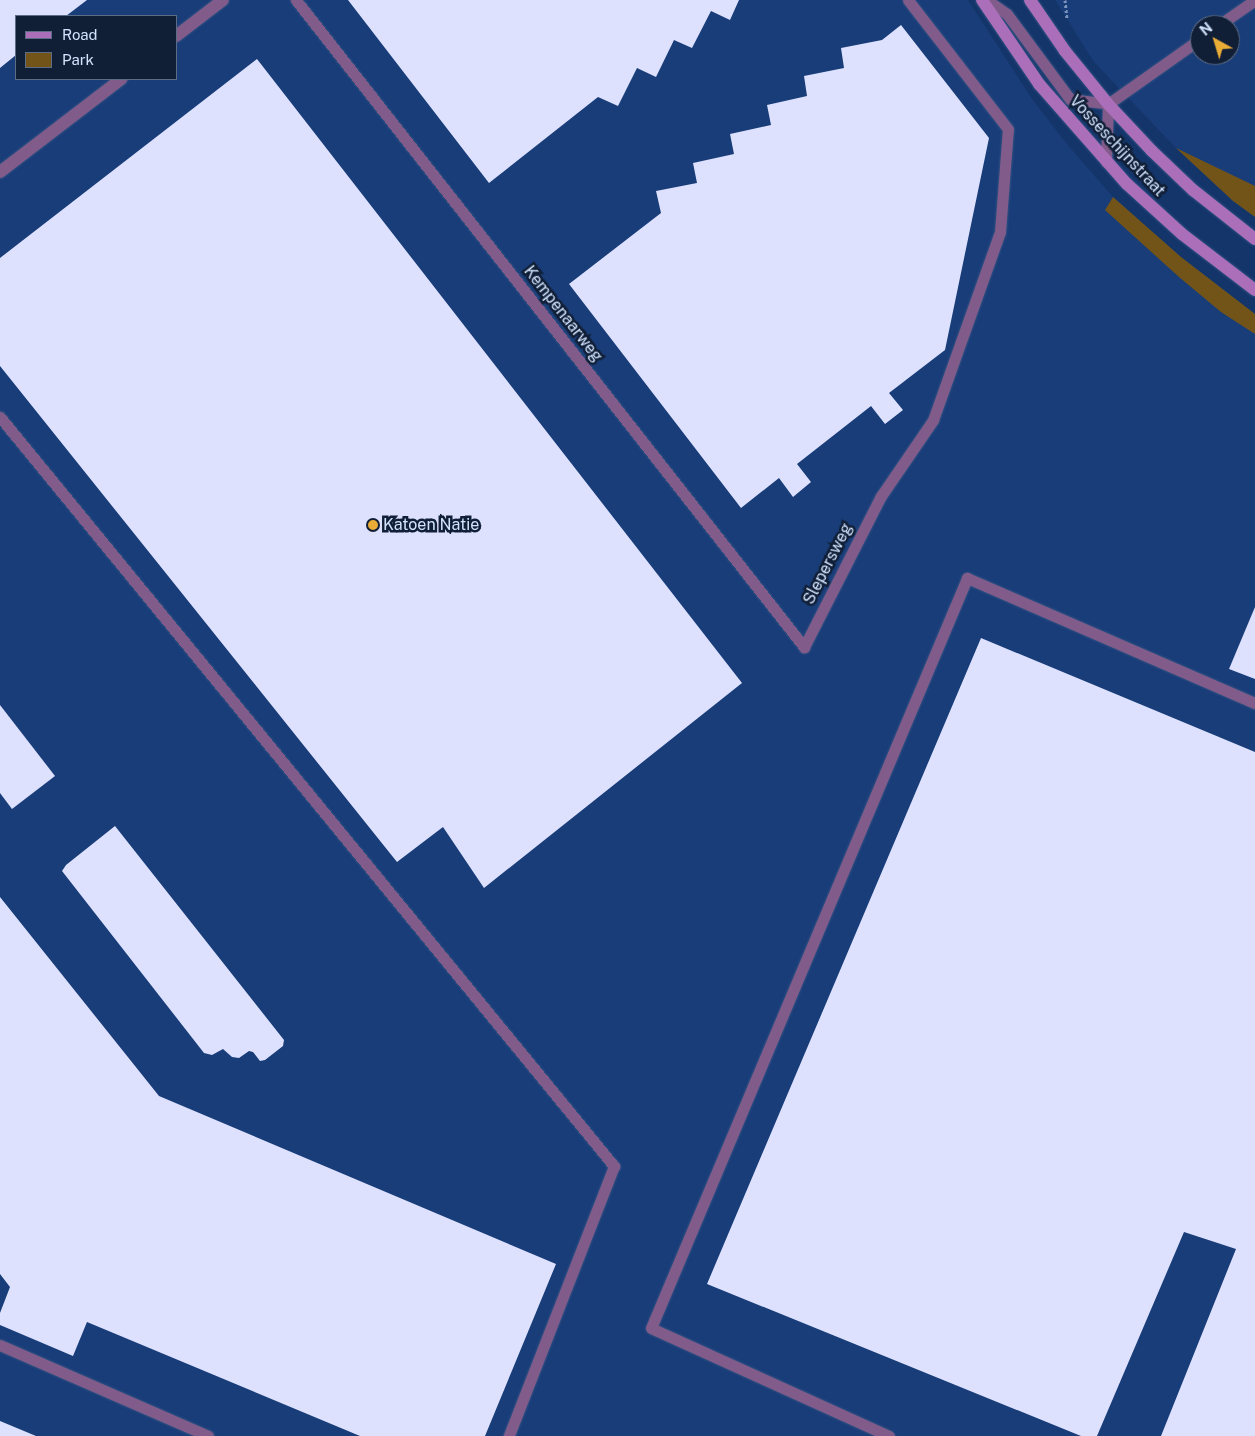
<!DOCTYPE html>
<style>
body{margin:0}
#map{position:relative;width:1255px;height:1436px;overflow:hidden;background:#14356a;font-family:"Public Sans",sans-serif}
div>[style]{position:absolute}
.built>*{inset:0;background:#193d79}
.green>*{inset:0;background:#735418}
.building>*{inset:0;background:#dde1fe}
.path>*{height:3px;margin-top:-1.5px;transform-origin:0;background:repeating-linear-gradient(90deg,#7c94bb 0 2.5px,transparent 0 5px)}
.roads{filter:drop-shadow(0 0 1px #325182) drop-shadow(0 0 1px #325182)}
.lane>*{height:11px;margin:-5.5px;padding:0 5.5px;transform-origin:5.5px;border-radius:5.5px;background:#815c8a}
.street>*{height:12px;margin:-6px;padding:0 6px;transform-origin:6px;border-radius:6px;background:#815c8a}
.secondary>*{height:12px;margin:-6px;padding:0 6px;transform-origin:6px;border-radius:6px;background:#aa6fb8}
.dots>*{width:14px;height:14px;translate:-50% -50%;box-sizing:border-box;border:2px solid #101e36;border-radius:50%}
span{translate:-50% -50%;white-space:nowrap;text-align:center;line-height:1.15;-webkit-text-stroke:5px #101e36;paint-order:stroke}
.street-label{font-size:16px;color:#d2e3fd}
.poi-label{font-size:16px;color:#d2e3fd}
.left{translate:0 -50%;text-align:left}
.legend{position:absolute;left:15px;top:15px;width:162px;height:65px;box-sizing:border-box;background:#101e36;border:1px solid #5e6d86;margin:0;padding:6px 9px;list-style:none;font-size:15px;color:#d2e3fd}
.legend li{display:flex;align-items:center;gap:10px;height:25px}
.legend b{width:25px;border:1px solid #5e6d86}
.north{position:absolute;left:1190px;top:15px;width:50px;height:50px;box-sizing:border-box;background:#101e36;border:1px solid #5e6d86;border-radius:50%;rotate:321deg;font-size:14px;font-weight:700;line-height:20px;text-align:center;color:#d2e3fd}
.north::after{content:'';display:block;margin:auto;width:18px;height:22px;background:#e8ac37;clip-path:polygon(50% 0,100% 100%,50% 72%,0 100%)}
</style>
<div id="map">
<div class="built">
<i style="clip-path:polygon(evenodd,0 0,968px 0,1032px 99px,1066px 143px,1113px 197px,1181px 257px,1255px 314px,1255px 1436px,0 1436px,0 0,16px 16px,176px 16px,176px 79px,16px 79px,16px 16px)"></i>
<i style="clip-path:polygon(evenodd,1055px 0,1255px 0,1255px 217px,1233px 201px,1176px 148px,1094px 62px,1055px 0,1200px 25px,1230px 25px,1230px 55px,1200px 55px,1200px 25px)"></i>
</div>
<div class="green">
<i style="clip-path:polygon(1176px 148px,1255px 186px,1255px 217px,1233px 201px)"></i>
<i style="clip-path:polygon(1113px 197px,1181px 257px,1255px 314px,1255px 334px,1221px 312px,1179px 277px,1105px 210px)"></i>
</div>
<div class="building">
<i style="clip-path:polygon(0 0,87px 0,66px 16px,16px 16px,16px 55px,0 68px)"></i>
<i style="clip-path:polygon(348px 0,739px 0,730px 20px,711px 11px,692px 48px,674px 40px,656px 77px,637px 68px,618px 106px,598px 97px,489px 183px)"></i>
<i style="clip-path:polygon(901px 25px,989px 138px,945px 350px,889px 393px,903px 410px,885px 424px,871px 406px,797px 464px,811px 482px,793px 497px,779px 478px,741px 508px,569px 284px,661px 213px,656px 191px,697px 183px,693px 163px,734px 154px,730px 134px,771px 125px,767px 105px,807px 96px,804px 76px,844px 68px,841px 48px,882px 40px)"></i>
<i style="clip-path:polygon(257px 59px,742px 683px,484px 888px,443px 827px,397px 862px,0 366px,0 258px)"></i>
<i style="clip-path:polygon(1255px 607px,1255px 679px,1229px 669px)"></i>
<i style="clip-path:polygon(981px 638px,1255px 752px,1255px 1436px,1161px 1436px,1236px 1249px,1184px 1232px,1097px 1436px,1081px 1436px,707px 1284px)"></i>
<i style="clip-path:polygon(0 705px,55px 776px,12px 809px,0 793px)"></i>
<i style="clip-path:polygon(115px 826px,284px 1040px,283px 1046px,265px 1060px,260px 1061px,253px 1052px,249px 1051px,239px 1058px,232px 1057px,223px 1049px,212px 1055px,204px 1053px,62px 871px,66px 865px)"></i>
<i style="clip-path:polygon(0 897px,159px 1096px,556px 1264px,485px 1436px,360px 1436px,87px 1322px,73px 1356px,0 1325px,0 1313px,10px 1287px,0 1274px)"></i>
<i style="clip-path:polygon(0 1421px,36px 1436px,0 1436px)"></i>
</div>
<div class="path">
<i style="left:1065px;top:0;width:19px;rotate:84deg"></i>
</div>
<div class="roads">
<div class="lane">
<i style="left:296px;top:0;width:823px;rotate:51.86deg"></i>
<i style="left:804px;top:647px;width:169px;rotate:-63deg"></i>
<i style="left:881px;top:496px;width:92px;rotate:-55.6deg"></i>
<i style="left:933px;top:420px;width:200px;rotate:-70.4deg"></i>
<i style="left:1000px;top:232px;width:103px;rotate:-85.6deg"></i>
<i style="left:1008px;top:129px;width:163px;rotate:-127.8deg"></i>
<i style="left:987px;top:0;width:24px;rotate:35deg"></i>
<i style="left:1007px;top:14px;width:106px;rotate:53.5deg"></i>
<i style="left:1070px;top:99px;width:38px;rotate:7deg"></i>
<i style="left:1108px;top:104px;width:113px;rotate:-35.2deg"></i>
<i style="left:1219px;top:25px;width:44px;rotate:-34.8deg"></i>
<i style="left:1106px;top:162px;width:58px;rotate:-88deg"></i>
<i style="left:0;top:417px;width:969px;rotate:50.66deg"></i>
<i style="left:614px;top:1166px;width:290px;rotate:111.3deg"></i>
<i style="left:0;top:1345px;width:227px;rotate:23.6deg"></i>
<i style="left:889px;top:1436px;width:261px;rotate:-155.6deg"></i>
<i style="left:651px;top:1328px;width:814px;rotate:-67.15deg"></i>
<i style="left:967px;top:578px;width:314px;rotate:23.5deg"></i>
</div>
<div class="street">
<i style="left:176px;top:36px;width:59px;rotate:-37.5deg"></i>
<i style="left:0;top:172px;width:153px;rotate:-37.5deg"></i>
</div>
<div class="secondary">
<i style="left:982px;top:0;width:102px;rotate:55.8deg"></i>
<i style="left:1039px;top:84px;width:133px;rotate:48.7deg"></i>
<i style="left:1127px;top:184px;width:74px;rotate:42.3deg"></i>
<i style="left:1182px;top:234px;width:92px;rotate:37.5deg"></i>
<i style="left:1030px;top:0;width:62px;rotate:55.5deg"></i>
<i style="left:1065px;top:51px;width:68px;rotate:50.9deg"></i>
<i style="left:1108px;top:104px;width:64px;rotate:46.9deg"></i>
<i style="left:1152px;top:151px;width:57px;rotate:43.6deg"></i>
<i style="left:1193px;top:190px;width:79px;rotate:38.3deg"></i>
</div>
</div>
<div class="dots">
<i style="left:373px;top:525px;background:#e8ac37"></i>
</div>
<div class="street-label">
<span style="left:1117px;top:146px;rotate:47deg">Vosseschijnstraat</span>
<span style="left:563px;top:314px;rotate:52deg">Kempenaarweg</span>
<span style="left:828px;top:564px;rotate:-63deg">Slepersweg</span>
</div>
<div class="poi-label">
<span class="left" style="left:383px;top:525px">Katoen Natie</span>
</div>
<ul class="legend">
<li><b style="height:6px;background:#aa6fb8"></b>Road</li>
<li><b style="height:14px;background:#735418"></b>Park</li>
</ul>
<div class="north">N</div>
</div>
